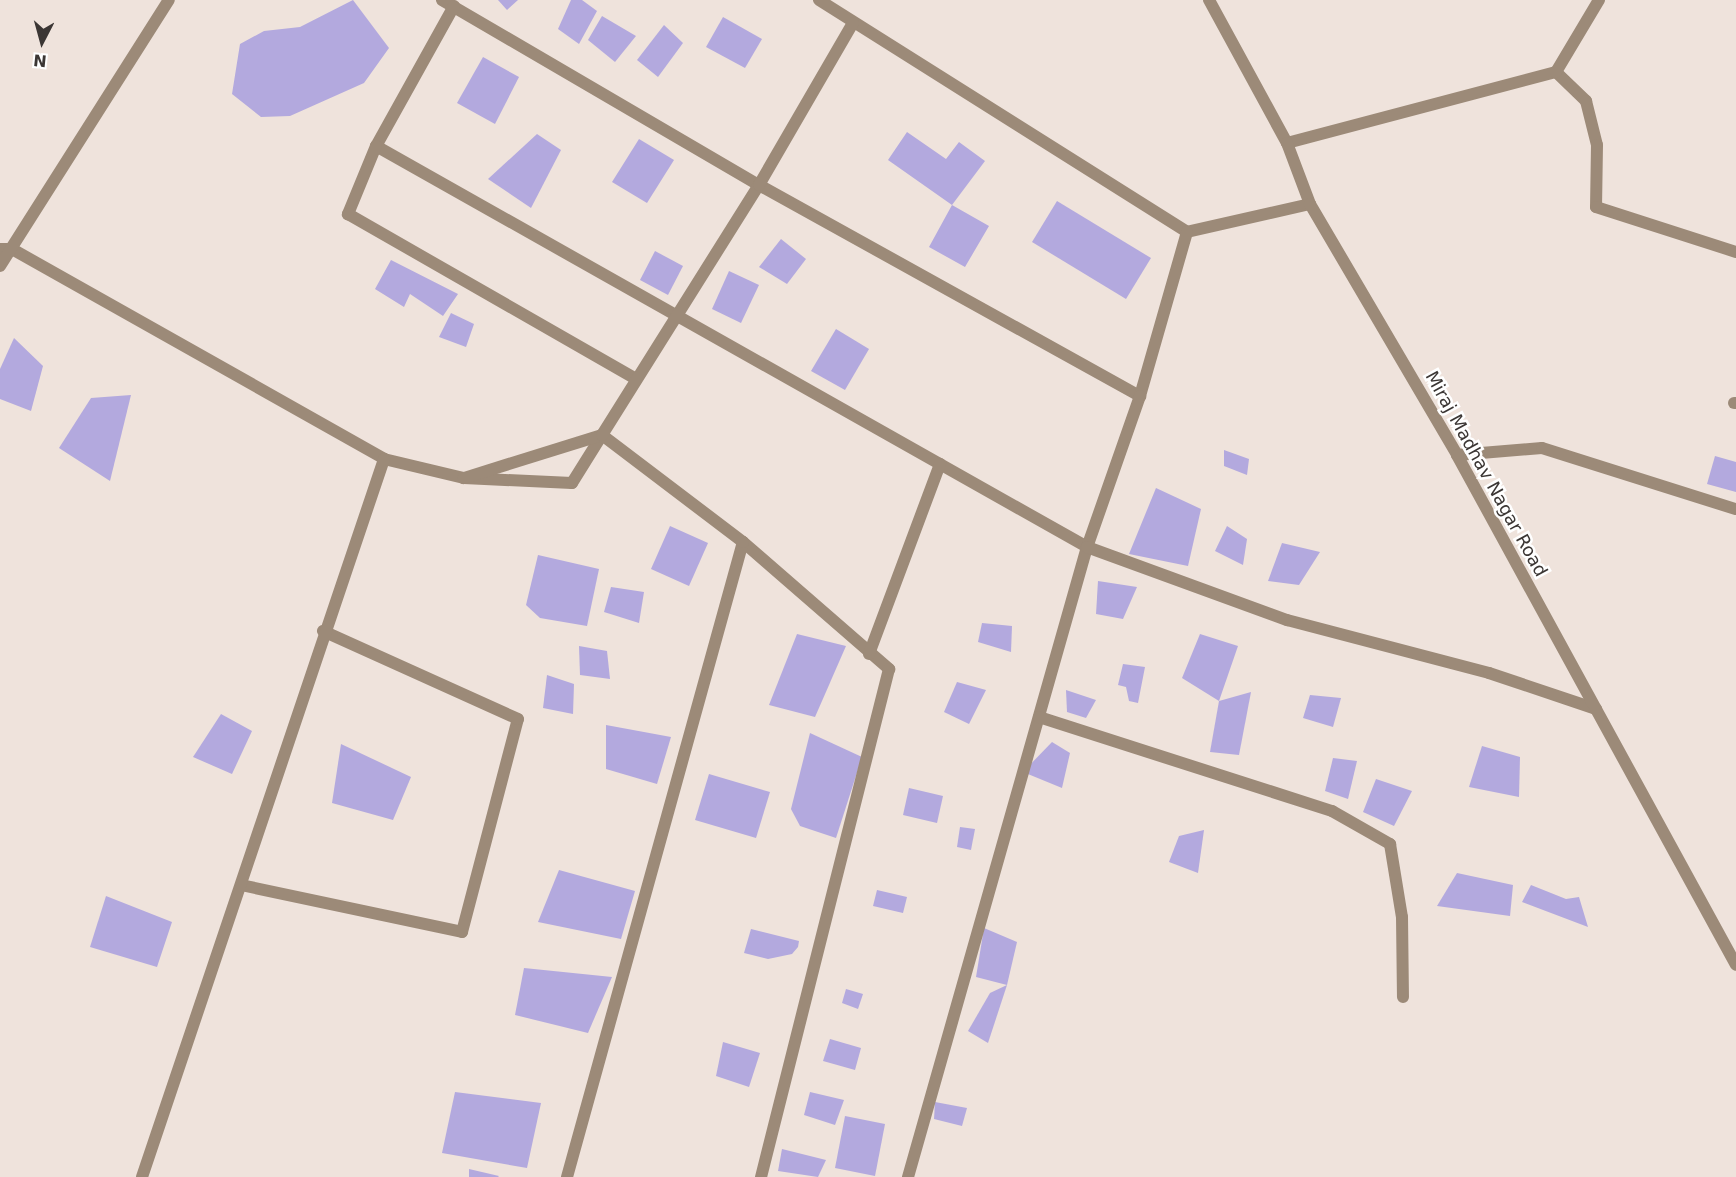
<!DOCTYPE html>
<style>
body{margin:0}
#map{position:relative;width:1736px;height:1177px;overflow:hidden;background:#efe3dc;font-family:"DejaVu Sans",sans-serif}
div>[style]{position:absolute}
.building>*{inset:0;background:#b3a9de}
.service>*{height:12px;margin:-6px;padding:0 6px;transform-origin:6px;border-radius:6px;background:#9c8a78}
.minor>*{height:12px;margin:-6px;padding:0 6px;transform-origin:6px;border-radius:6px;background:#9c8a78}
.tertiary>*{height:12px;margin:-6px;padding:0 6px;transform-origin:6px;border-radius:6px;background:#9c8a78}
span{translate:-50% -50%;white-space:nowrap;text-align:center;line-height:1.15;-webkit-text-stroke:5px #fff;paint-order:stroke}
.street-label{font-size:18px;color:#3b3634}
.north{position:absolute;left:12px;top:12px;width:60px;height:60px;-webkit-text-stroke:4px #fff;paint-order:stroke;rotate:186deg;font-size:16px;font-weight:700;line-height:24px;text-align:center;color:#3b3634}
.north::after{content:'';display:block;margin:auto;width:21px;height:27px;background:#3b3634;clip-path:polygon(50% 0,100% 100%,50% 72%,0 100%)}
</style>
<div id="map">
<div class="building">
<i style="clip-path:polygon(353px 0,389px 48px,364px 83px,290px 116px,261px 117px,232px 94px,240px 44px,264px 31px,300px 27px)"></i>
<i style="clip-path:polygon(498px 0,518px 0,507px 10px)"></i>
<i style="clip-path:polygon(571px 0,582px 0,597px 11px,579px 44px,558px 29px)"></i>
<i style="clip-path:polygon(602px 16px,636px 36px,615px 62px,588px 40px)"></i>
<i style="clip-path:polygon(723px 17px,762px 39px,745px 68px,706px 47px)"></i>
<i style="clip-path:polygon(664px 25px,683px 43px,658px 77px,637px 60px)"></i>
<i style="clip-path:polygon(483px 57px,519px 77px,495px 124px,457px 103px)"></i>
<i style="clip-path:polygon(907px 132px,946px 159px,959px 142px,985px 161px,952px 205px,989px 226px,965px 267px,929px 247px,952px 205px,888px 160px)"></i>
<i style="clip-path:polygon(537px 134px,561px 150px,531px 208px,488px 179px)"></i>
<i style="clip-path:polygon(639px 139px,674px 160px,647px 203px,612px 182px)"></i>
<i style="clip-path:polygon(1057px 201px,1151px 258px,1126px 299px,1032px 242px)"></i>
<i style="clip-path:polygon(781px 239px,806px 259px,787px 284px,759px 267px)"></i>
<i style="clip-path:polygon(655px 251px,683px 266px,668px 295px,640px 280px)"></i>
<i style="clip-path:polygon(391px 260px,458px 294px,443px 316px,410px 294px,404px 307px,375px 289px)"></i>
<i style="clip-path:polygon(729px 271px,759px 285px,741px 323px,712px 309px)"></i>
<i style="clip-path:polygon(451px 313px,474px 324px,466px 347px,439px 337px)"></i>
<i style="clip-path:polygon(836px 329px,869px 349px,845px 390px,811px 371px)"></i>
<i style="clip-path:polygon(14px 338px,43px 366px,31px 411px,0 399px,0 369px)"></i>
<i style="clip-path:polygon(131px 395px,110px 481px,59px 448px,91px 398px)"></i>
<i style="clip-path:polygon(1224px 450px,1249px 459px,1247px 475px,1224px 466px)"></i>
<i style="clip-path:polygon(1715px 456px,1736px 462px,1736px 492px,1707px 484px)"></i>
<i style="clip-path:polygon(1156px 488px,1201px 509px,1188px 566px,1129px 554px)"></i>
<i style="clip-path:polygon(670px 526px,708px 543px,689px 586px,651px 569px)"></i>
<i style="clip-path:polygon(1227px 526px,1247px 539px,1243px 565px,1215px 551px)"></i>
<i style="clip-path:polygon(1282px 543px,1320px 552px,1299px 585px,1268px 581px)"></i>
<i style="clip-path:polygon(538px 555px,599px 569px,587px 626px,540px 618px,526px 605px)"></i>
<i style="clip-path:polygon(1098px 581px,1137px 587px,1123px 619px,1096px 614px)"></i>
<i style="clip-path:polygon(611px 587px,644px 592px,639px 623px,604px 612px)"></i>
<i style="clip-path:polygon(982px 623px,1012px 626px,1011px 652px,978px 642px)"></i>
<i style="clip-path:polygon(797px 634px,846px 646px,815px 717px,769px 705px)"></i>
<i style="clip-path:polygon(1200px 634px,1238px 646px,1219px 701px,1182px 678px)"></i>
<i style="clip-path:polygon(579px 646px,607px 651px,610px 679px,580px 675px)"></i>
<i style="clip-path:polygon(1123px 664px,1145px 667px,1138px 703px,1129px 701px,1126px 687px,1118px 685px)"></i>
<i style="clip-path:polygon(547px 675px,574px 684px,573px 714px,543px 708px)"></i>
<i style="clip-path:polygon(957px 682px,986px 690px,969px 724px,944px 712px)"></i>
<i style="clip-path:polygon(1066px 690px,1096px 700px,1086px 718px,1067px 712px)"></i>
<i style="clip-path:polygon(1251px 692px,1239px 755px,1210px 752px,1219px 701px)"></i>
<i style="clip-path:polygon(1310px 695px,1341px 698px,1333px 727px,1303px 718px)"></i>
<i style="clip-path:polygon(221px 714px,252px 731px,232px 774px,193px 757px)"></i>
<i style="clip-path:polygon(606px 725px,671px 737px,657px 784px,606px 769px)"></i>
<i style="clip-path:polygon(810px 733px,862px 757px,836px 838px,800px 826px,791px 809px)"></i>
<i style="clip-path:polygon(1052px 742px,1070px 753px,1062px 788px,1023px 772px)"></i>
<i style="clip-path:polygon(341px 744px,411px 777px,393px 820px,332px 803px)"></i>
<i style="clip-path:polygon(1482px 746px,1520px 757px,1519px 797px,1469px 787px)"></i>
<i style="clip-path:polygon(1333px 758px,1357px 761px,1348px 799px,1325px 791px)"></i>
<i style="clip-path:polygon(709px 774px,770px 792px,756px 838px,695px 820px)"></i>
<i style="clip-path:polygon(1376px 779px,1412px 791px,1394px 826px,1363px 812px)"></i>
<i style="clip-path:polygon(909px 788px,943px 796px,937px 823px,903px 815px)"></i>
<i style="clip-path:polygon(960px 827px,975px 829px,971px 850px,957px 847px)"></i>
<i style="clip-path:polygon(1204px 830px,1198px 873px,1169px 862px,1179px 836px)"></i>
<i style="clip-path:polygon(559px 870px,635px 891px,621px 939px,538px 922px)"></i>
<i style="clip-path:polygon(1457px 873px,1513px 885px,1510px 916px,1437px 906px)"></i>
<i style="clip-path:polygon(1531px 885px,1566px 899px,1579px 897px,1588px 927px,1522px 902px)"></i>
<i style="clip-path:polygon(877px 890px,907px 897px,903px 913px,873px 906px)"></i>
<i style="clip-path:polygon(106px 896px,172px 922px,157px 967px,90px 947px)"></i>
<i style="clip-path:polygon(984px 928px,1017px 942px,1007px 985px,976px 977px)"></i>
<i style="clip-path:polygon(751px 929px,799px 941px,798px 947px,792px 954px,768px 959px,744px 953px)"></i>
<i style="clip-path:polygon(524px 968px,612px 977px,588px 1033px,515px 1015px)"></i>
<i style="clip-path:polygon(1007px 985px,988px 1043px,968px 1031px,990px 993px)"></i>
<i style="clip-path:polygon(846px 989px,863px 994px,858px 1009px,842px 1003px)"></i>
<i style="clip-path:polygon(830px 1039px,861px 1048px,855px 1070px,823px 1061px)"></i>
<i style="clip-path:polygon(723px 1042px,760px 1053px,749px 1087px,716px 1076px)"></i>
<i style="clip-path:polygon(455px 1092px,541px 1103px,527px 1168px,442px 1153px)"></i>
<i style="clip-path:polygon(810px 1092px,844px 1100px,835px 1125px,804px 1115px)"></i>
<i style="clip-path:polygon(935px 1102px,967px 1108px,962px 1126px,934px 1119px)"></i>
<i style="clip-path:polygon(845px 1116px,885px 1124px,875px 1176px,835px 1168px)"></i>
<i style="clip-path:polygon(782px 1149px,826px 1160px,818px 1177px,778px 1171px)"></i>
<i style="clip-path:polygon(469px 1169px,499px 1176px,498px 1177px,469px 1177px)"></i>
</div>
<div class="service">
<i style="left:241px;top:885px;width:226px;rotate:12deg"></i>
<i style="left:462px;top:932px;width:220px;rotate:-75.3deg"></i>
<i style="left:518px;top:719px;width:214px;rotate:-155.7deg"></i>
</div>
<div class="minor">
<i style="left:442px;top:0;width:367px;rotate:30.3deg"></i>
<i style="left:759px;top:185px;width:436px;rotate:29deg"></i>
<i style="left:819px;top:0;width:435px;rotate:32.2deg"></i>
<i style="left:454px;top:6px;width:160px;rotate:119.1deg"></i>
<i style="left:376px;top:146px;width:816px;rotate:29.42deg"></i>
<i style="left:1087px;top:547px;width:655px;rotate:105.86deg"></i>
<i style="left:1556px;top:72px;width:42px;rotate:44deg"></i>
<i style="left:1586px;top:101px;width:45px;rotate:76deg"></i>
<i style="left:1597px;top:145px;width:62px;rotate:90.9deg"></i>
<i style="left:1596px;top:207px;width:147px;rotate:17.8deg"></i>
<i style="left:1287px;top:143px;width:278px;rotate:-14.8deg"></i>
<i style="left:1556px;top:72px;width:84px;rotate:-59.2deg"></i>
<i style="left:376px;top:146px;width:74px;rotate:112.4deg"></i>
<i style="left:348px;top:214px;width:332px;rotate:29.8deg"></i>
<i style="left:1310px;top:204px;width:126px;rotate:167.2deg"></i>
<i style="left:1187px;top:232px;width:171px;rotate:106deg"></i>
<i style="left:1140px;top:396px;width:160px;rotate:109.3deg"></i>
<i style="left:1087px;top:547px;width:213px;rotate:20.1deg"></i>
<i style="left:1287px;top:620px;width:209px;rotate:14.7deg"></i>
<i style="left:1489px;top:673px;width:113px;rotate:18.6deg"></i>
<i style="left:0;top:249px;width:12px"></i>
<i style="left:12px;top:249px;width:427px;rotate:29.4deg"></i>
<i style="left:384px;top:459px;width:82px;rotate:13.4deg"></i>
<i style="left:464px;top:478px;width:108px;rotate:2.7deg"></i>
<i style="left:572px;top:483px;width:57px;rotate:-58deg"></i>
<i style="left:602px;top:435px;width:145px;rotate:162.7deg"></i>
<i style="left:1734px;top:403px;width:2px"></i>
<i style="left:1457px;top:455px;width:85px;rotate:-4.7deg"></i>
<i style="left:1542px;top:448px;width:203px;rotate:17.5deg"></i>
<i style="left:743px;top:542px;width:194px;rotate:41deg"></i>
<i style="left:889px;top:669px;width:524px;rotate:104.14deg"></i>
<i style="left:869px;top:654px;width:203px;rotate:-69.5deg"></i>
<i style="left:1039px;top:717px;width:308px;rotate:17.8deg"></i>
<i style="left:1332px;top:811px;width:67px;rotate:29.6deg"></i>
<i style="left:1390px;top:844px;width:74px;rotate:80.7deg"></i>
<i style="left:1402px;top:917px;width:80px;rotate:89.3deg"></i>
<i style="left:142px;top:1177px;width:758px;rotate:-71.37deg"></i>
<i style="left:567px;top:1177px;width:659px;rotate:-74.51deg"></i>
<i style="left:743px;top:542px;width:177px;rotate:-142.8deg"></i>
<i style="left:602px;top:435px;width:295px;rotate:-57.9deg"></i>
<i style="left:759px;top:185px;width:187px;rotate:-59.9deg"></i>
</div>
<div class="tertiary">
<i style="left:1209px;top:0;width:163px;rotate:61.4deg"></i>
<i style="left:1287px;top:143px;width:65px;rotate:69.3deg"></i>
<i style="left:1310px;top:204px;width:291px;rotate:59.6deg"></i>
<i style="left:1457px;top:455px;width:581px;rotate:61.32deg"></i>
<i style="left:0;top:266px;width:315px;rotate:-57.6deg"></i>
</div>
<div class="street-label">
<span style="left:1486px;top:474px;rotate:61deg">Miraj Madhav Nagar Road</span>
</div>
<div class="north">N</div>
</div>
